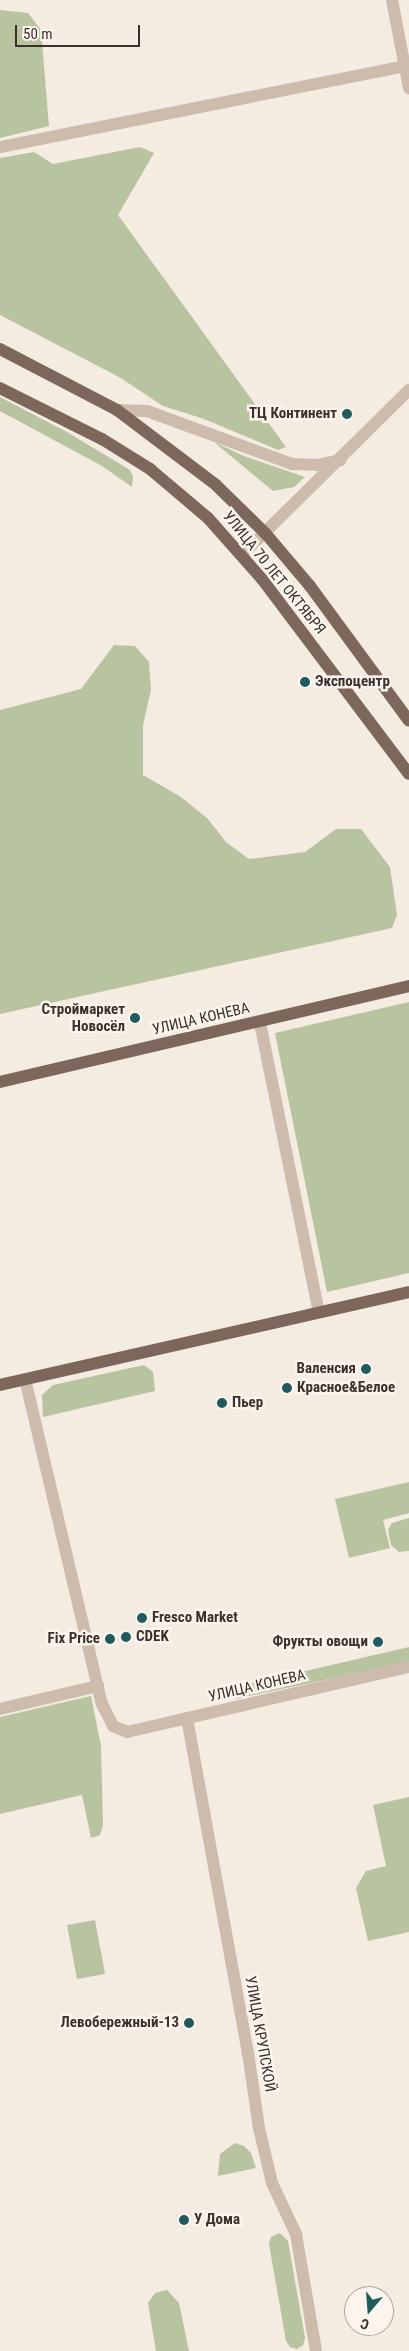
<!DOCTYPE html>
<meta charset="utf-8">
<style>
body{margin:0}
#map{position:relative;width:409px;height:2351px;overflow:hidden;background:#f4ebe1;font-family:"Roboto Condensed",sans-serif}
div>[style]{position:absolute}
.green>*{inset:0;background:#b8c4a0}
.minor>*{height:12px;margin:-6px;padding:0 6px;transform-origin:6px;border-radius:6px;background:#cdbbac}
.primary>*{height:12px;margin:-6px;padding:0 6px;transform-origin:6px;border-radius:6px;background:#7d675c}
.dots>*{width:14px;height:14px;translate:-50% -50%;box-sizing:border-box;border:2px solid #fbf5ee;border-radius:50%}
span{translate:-50% -50%;white-space:nowrap;text-align:center;line-height:1.15;-webkit-text-stroke:5px #fbf5ee;paint-order:stroke}
.poi-label{font-size:15px;color:#3b302b;font-weight:700}
.right{translate:-100% -50%;text-align:right}
.left{translate:0 -50%;text-align:left}
.street-label{font-size:15px;color:#3b302b}
.north{position:absolute;left:344px;top:2286px;width:50px;height:50px;box-sizing:border-box;background:#fbf5ee;border:1px solid #aea6a0;border-radius:50%;rotate:198deg;font-size:14px;font-weight:700;line-height:20px;text-align:center;color:#3b302b}
.north::after{content:'';display:block;margin:auto;width:18px;height:22px;background:#1f5a5e;clip-path:polygon(50% 0,100% 100%,50% 72%,0 100%)}
.scale{position:absolute;left:15px;top:25px;width:125px;height:22px;box-sizing:border-box;border:2px solid #3b302b;border-top:0;padding-left:6px;font-size:15px;line-height:18px;white-space:nowrap;color:#3b302b;-webkit-text-stroke:4px #fbf5ee;paint-order:stroke}
</style>
<div id="map">
<div class="green">
<i style="clip-path:polygon(0 10px,28px 13px,41px 30px,49px 126px,0 138px)"></i>
<i style="clip-path:polygon(140px 147px,154px 153px,118px 215px,286px 447px,278px 450px,204px 419px,163px 406px,119px 377px,0 315px,0 158px,34px 152px,53px 164px)"></i>
<i style="clip-path:polygon(0 397px,67px 432px,130px 470px,133px 476px,132px 487px,102px 466px,0 411px)"></i>
<i style="clip-path:polygon(214px 442px,244px 456px,305px 477px,294px 487px,273px 491px)"></i>
<i style="clip-path:polygon(114px 645px,135px 646px,149px 662px,151px 690px,143px 725px,143px 775px,181px 797px,208px 819px,226px 842px,249px 859px,305px 852px,336px 829px,361px 829px,390px 867px,397px 915px,392px 928px,0 1014px,0 710px,81px 689px)"></i>
<i style="clip-path:polygon(409px 1002px,409px 1273px,327px 1292px,275px 1033px)"></i>
<i style="clip-path:polygon(144px 1365px,153px 1372px,155px 1391px,43px 1417px,42px 1395px,53px 1385px)"></i>
<i style="clip-path:polygon(409px 1482px,409px 1513px,383px 1520px,390px 1548px,349px 1558px,335px 1499px)"></i>
<i style="clip-path:polygon(409px 1518px,409px 1551px,399px 1552px,391px 1545px,388px 1530px,392px 1523px)"></i>
<i style="clip-path:polygon(409px 1647px,409px 1662px,235px 1699px,232px 1688px)"></i>
<i style="clip-path:polygon(91px 1696px,101px 1746px,103px 1825px,100px 1835px,91px 1838px,82px 1795px,0 1814px,0 1717px)"></i>
<i style="clip-path:polygon(409px 1797px,409px 1932px,368px 1941px,356px 1888px,366px 1871px,386px 1866px,373px 1805px)"></i>
<i style="clip-path:polygon(95px 1920px,105px 1974px,77px 1979px,67px 1925px)"></i>
<i style="clip-path:polygon(235px 2143px,244px 2146px,251px 2153px,256px 2168px,218px 2176px,220px 2154px)"></i>
<i style="clip-path:polygon(280px 2233px,288px 2241px,305px 2338px,303px 2345px,297px 2349px,290px 2347px,286px 2341px,269px 2244px,271px 2237px)"></i>
<i style="clip-path:polygon(167px 2290px,179px 2303px,189px 2351px,156px 2351px,148px 2303px,155px 2293px)"></i>
</div>
<div class="minor">
<i style="left:392px;top:0;width:90px;rotate:79.1deg"></i>
<i style="left:0;top:147px;width:413px;rotate:-11.3deg"></i>
<i style="left:117px;top:410px;width:30px;rotate:2deg"></i>
<i style="left:147px;top:411px;width:154px;rotate:20.1deg"></i>
<i style="left:292px;top:464px;width:25px;rotate:2deg"></i>
<i style="left:317px;top:465px;width:24px;rotate:-12deg"></i>
<i style="left:242px;top:555px;width:235px;rotate:-44.7deg"></i>
<i style="left:260px;top:1023px;width:295px;rotate:78.5deg"></i>
<i style="left:25px;top:1379px;width:334px;rotate:76.7deg"></i>
<i style="left:102px;top:1704px;width:25px;rotate:63deg"></i>
<i style="left:113px;top:1726px;width:15px;rotate:23deg"></i>
<i style="left:127px;top:1732px;width:289px;rotate:-13deg"></i>
<i style="left:0;top:1709px;width:101px;rotate:-13.2deg"></i>
<i style="left:187px;top:1718px;width:341px;rotate:79.7deg"></i>
<i style="left:248px;top:2053px;width:76px;rotate:81.7deg"></i>
<i style="left:259px;top:2128px;width:57px;rotate:76.7deg"></i>
<i style="left:272px;top:2183px;width:56px;rotate:64.8deg"></i>
<i style="left:296px;top:2234px;width:119px;rotate:80.3deg"></i>
</div>
<div class="primary">
<i style="left:0;top:349px;width:132px;rotate:27.5deg"></i>
<i style="left:117px;top:410px;width:124px;rotate:37.1deg"></i>
<i style="left:216px;top:485px;width:70px;rotate:44.4deg"></i>
<i style="left:266px;top:534px;width:68px;rotate:49.8deg"></i>
<i style="left:310px;top:586px;width:167px;rotate:53.7deg"></i>
<i style="left:0;top:388px;width:114px;rotate:26.6deg"></i>
<i style="left:102px;top:439px;width:57px;rotate:32deg"></i>
<i style="left:150px;top:469px;width:76px;rotate:40.2deg"></i>
<i style="left:208px;top:518px;width:81px;rotate:48.5deg"></i>
<i style="left:262px;top:579px;width:244px;rotate:53deg"></i>
<i style="left:0;top:1082px;width:420px;rotate:-13.2deg"></i>
<i style="left:0;top:1385px;width:419px;rotate:-12.8deg"></i>
</div>
<div class="dots">
<i style="left:347px;top:414px;background:#1f5a5e"></i>
<i style="left:305px;top:682px;background:#1f5a5e"></i>
<i style="left:135px;top:1018px;background:#1f5a5e"></i>
<i style="left:366px;top:1369px;background:#1f5a5e"></i>
<i style="left:287px;top:1388px;background:#1f5a5e"></i>
<i style="left:222px;top:1403px;background:#1f5a5e"></i>
<i style="left:142px;top:1618px;background:#1f5a5e"></i>
<i style="left:126px;top:1637px;background:#1f5a5e"></i>
<i style="left:110px;top:1639px;background:#1f5a5e"></i>
<i style="left:378px;top:1642px;background:#1f5a5e"></i>
<i style="left:189px;top:2023px;background:#1f5a5e"></i>
<i style="left:184px;top:2220px;background:#1f5a5e"></i>
</div>
<div class="poi-label">
<span class="right" style="left:337px;top:414px">ТЦ Континент</span>
<span class="left" style="left:315px;top:682px">Экспоцентр</span>
<span class="right" style="left:125px;top:1018px">Строймаркет<br>Новосёл</span>
<span class="right" style="left:356px;top:1369px">Валенсия</span>
<span class="left" style="left:297px;top:1388px">Красное&amp;Белое</span>
<span class="left" style="left:232px;top:1403px">Пьер</span>
<span class="left" style="left:152px;top:1618px">Fresco Market</span>
<span class="left" style="left:136px;top:1637px">CDEK</span>
<span class="right" style="left:100px;top:1639px">Fix Price</span>
<span class="right" style="left:368px;top:1642px">Фрукты овощи</span>
<span class="right" style="left:179px;top:2023px">Левобережный-13</span>
<span class="left" style="left:194px;top:2220px">У Дома</span>
</div>
<div class="street-label">
<span style="left:274px;top:573px;rotate:51deg">УЛИЦА 70 ЛЕТ ОКТЯБРЯ</span>
<span style="left:201px;top:1019px;rotate:-13deg">УЛИЦА КОНЕВА</span>
<span style="left:257px;top:1686px;rotate:-13deg">УЛИЦА КОНЕВА</span>
<span style="left:260px;top:2034px;rotate:80deg">УЛИЦА КРУПСКОЙ</span>
</div>
<div class="north">С</div>
<div class="scale">50 m</div>
</div>
